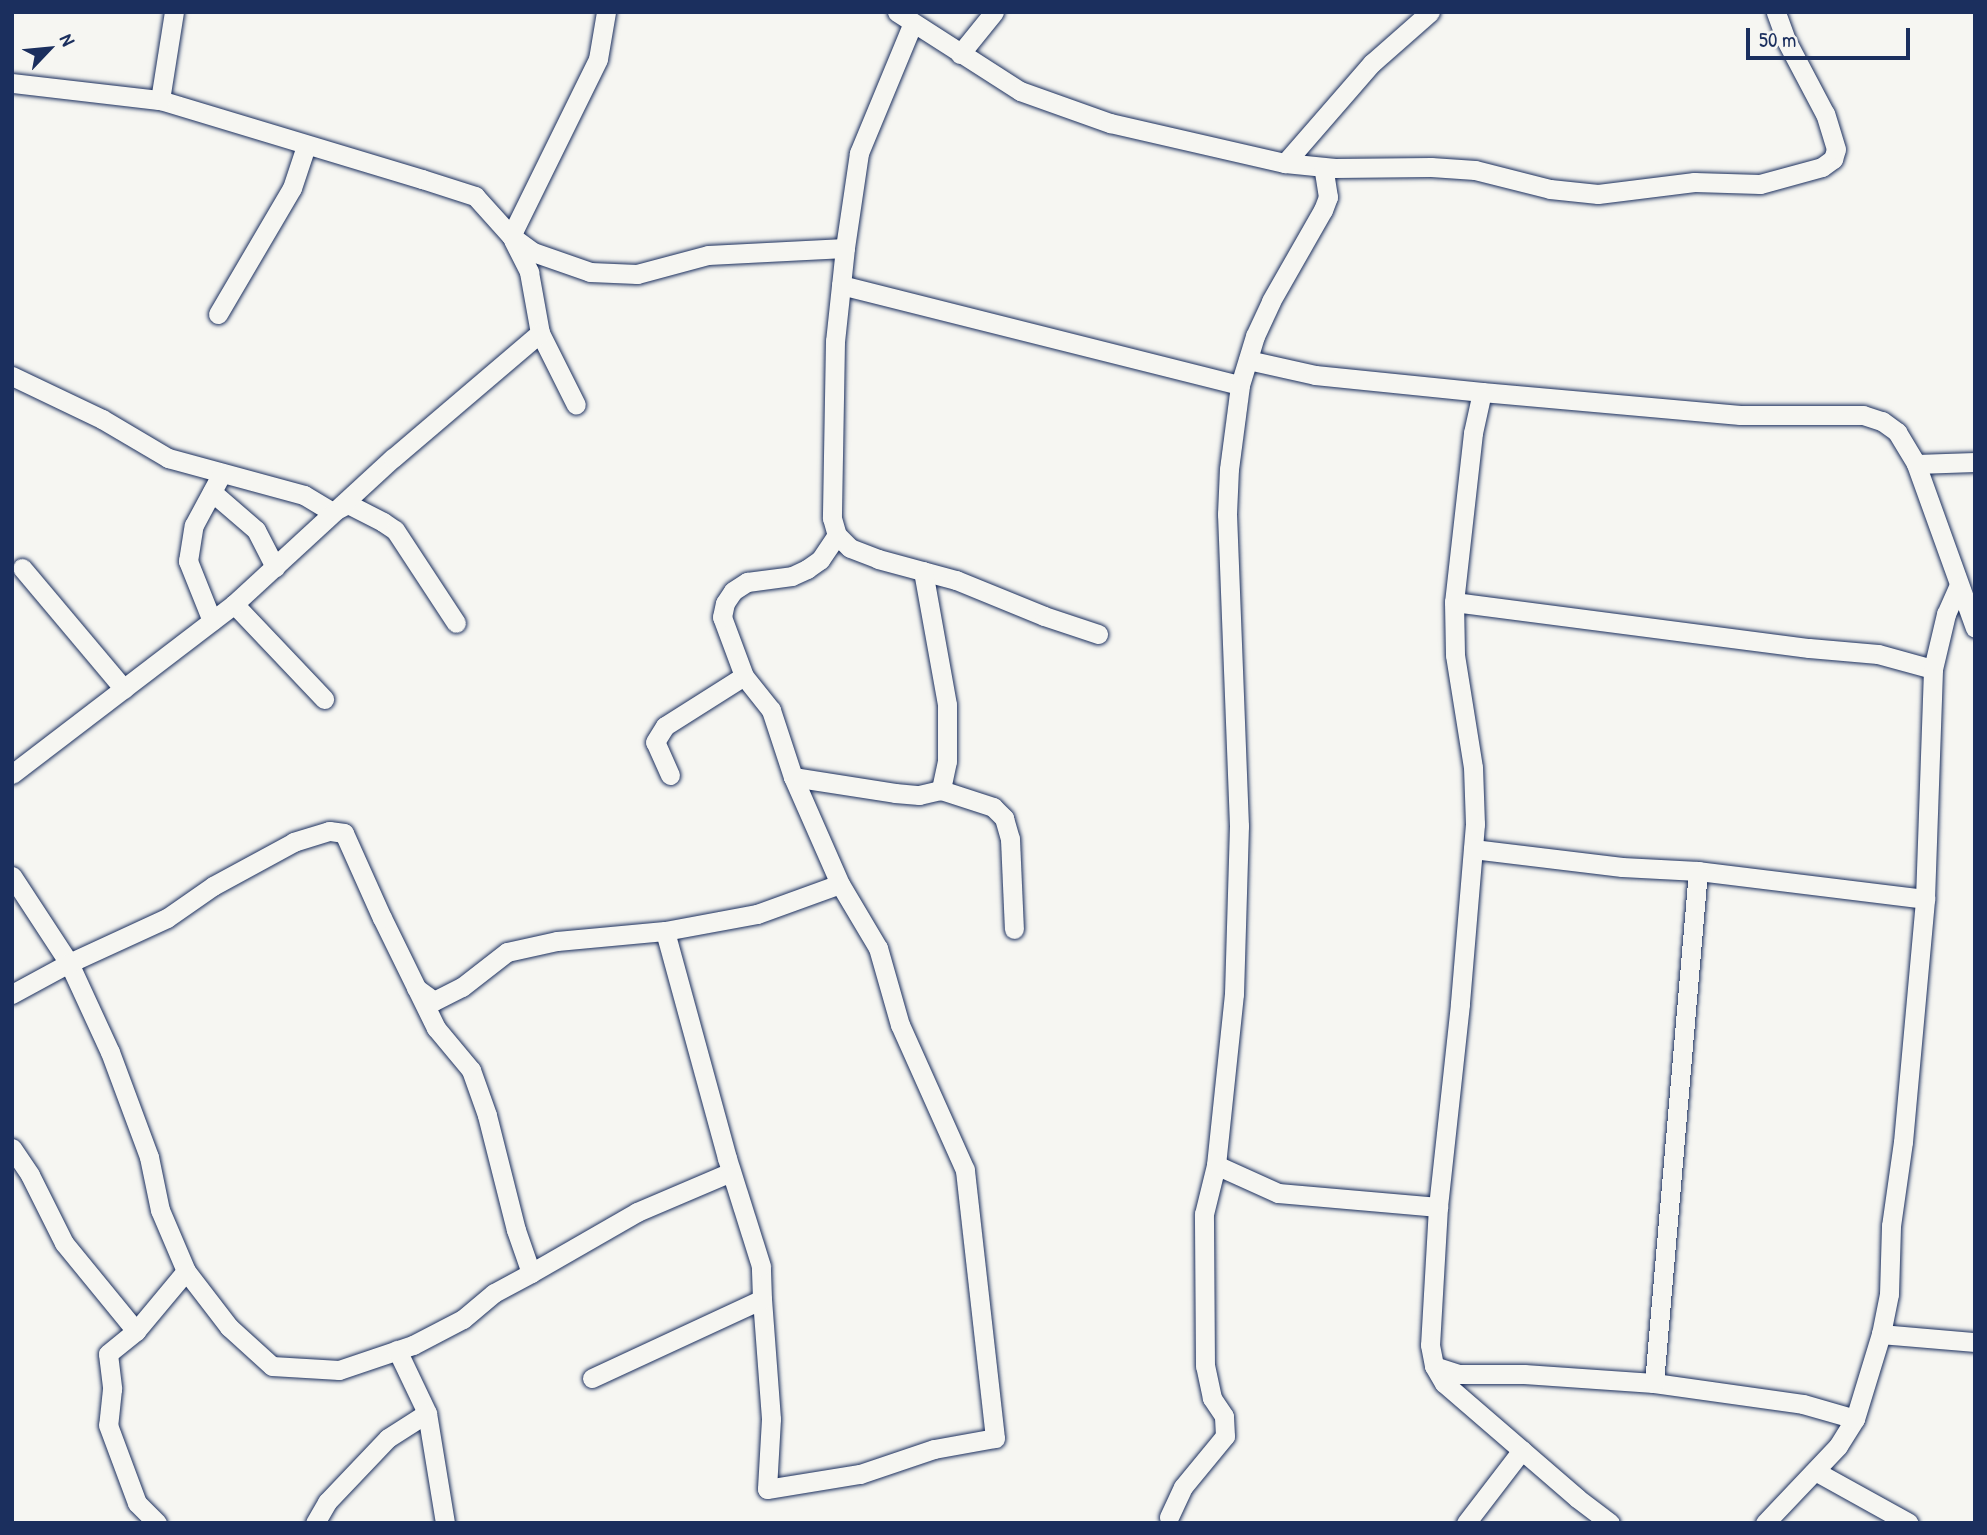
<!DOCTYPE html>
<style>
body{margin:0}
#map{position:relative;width:1987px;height:1535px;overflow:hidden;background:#f6f6f2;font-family:"Patrick Hand",sans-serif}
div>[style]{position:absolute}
.roads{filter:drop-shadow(0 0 2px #1b2f5e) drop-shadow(0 0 2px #1b2f5e)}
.minor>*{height:19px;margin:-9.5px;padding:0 9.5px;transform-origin:9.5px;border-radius:9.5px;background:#f6f6f2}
span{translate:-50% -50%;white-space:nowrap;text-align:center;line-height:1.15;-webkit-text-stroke:7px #f6f6f2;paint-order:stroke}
.frame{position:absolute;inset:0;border:14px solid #1b2f5e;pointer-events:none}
.north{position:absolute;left:14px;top:14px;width:70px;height:70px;-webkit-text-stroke:5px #f6f6f2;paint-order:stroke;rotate:64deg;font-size:19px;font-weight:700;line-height:28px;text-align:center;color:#1b2f5e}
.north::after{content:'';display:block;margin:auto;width:24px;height:32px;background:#1b2f5e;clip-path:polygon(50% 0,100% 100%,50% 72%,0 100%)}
.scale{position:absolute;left:1746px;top:28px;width:164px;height:32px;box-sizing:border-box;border:4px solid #1b2f5e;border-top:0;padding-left:9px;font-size:21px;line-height:24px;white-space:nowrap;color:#1b2f5e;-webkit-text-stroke:5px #f6f6f2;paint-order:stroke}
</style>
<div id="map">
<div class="roads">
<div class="minor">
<i style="left:897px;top:12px;width:146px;rotate:32.7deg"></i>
<i style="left:1020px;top:91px;width:96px;rotate:19.6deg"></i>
<i style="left:1110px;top:123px;width:180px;rotate:12.9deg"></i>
<i style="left:1285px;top:163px;width:50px;rotate:5.7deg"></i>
<i style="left:1335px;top:168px;width:96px;rotate:-0.6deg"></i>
<i style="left:1431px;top:167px;width:44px;rotate:3.9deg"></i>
<i style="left:1475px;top:170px;width:77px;rotate:14.2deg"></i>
<i style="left:1550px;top:189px;width:48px;rotate:5.9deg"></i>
<i style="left:1598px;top:194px;width:97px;rotate:-7.1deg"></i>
<i style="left:1694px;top:182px;width:66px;rotate:1.7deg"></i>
<i style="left:1760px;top:184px;width:64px;rotate:-15.3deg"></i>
<i style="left:1822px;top:167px;width:14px;rotate:-36deg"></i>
<i style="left:1833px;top:159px;width:10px;rotate:-73deg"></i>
<i style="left:1836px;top:149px;width:37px;rotate:-107deg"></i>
<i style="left:1825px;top:114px;width:84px;rotate:-117.8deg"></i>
<i style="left:1786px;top:40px;width:30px;rotate:-110deg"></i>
<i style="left:912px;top:25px;width:139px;rotate:112.5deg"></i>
<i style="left:859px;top:153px;width:96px;rotate:98.4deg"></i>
<i style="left:845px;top:248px;width:94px;rotate:96.1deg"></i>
<i style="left:835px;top:341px;width:177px;rotate:91deg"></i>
<i style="left:832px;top:518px;width:18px;rotate:74deg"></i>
<i style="left:837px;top:535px;width:18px;rotate:45deg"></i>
<i style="left:850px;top:548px;width:30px;rotate:21deg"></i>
<i style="left:878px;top:559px;width:81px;rotate:15.1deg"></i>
<i style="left:956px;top:580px;width:95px;rotate:22.2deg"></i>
<i style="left:1044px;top:616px;width:57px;rotate:18.4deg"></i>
<i style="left:960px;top:54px;width:54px;rotate:-51deg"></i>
<i style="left:12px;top:83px;width:149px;rotate:6.6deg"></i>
<i style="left:160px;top:100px;width:274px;rotate:16.8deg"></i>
<i style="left:422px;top:179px;width:56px;rotate:17.8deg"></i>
<i style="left:475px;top:196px;width:54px;rotate:48deg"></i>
<i style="left:511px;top:236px;width:27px;rotate:36deg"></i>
<i style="left:533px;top:252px;width:60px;rotate:19.3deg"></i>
<i style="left:590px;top:272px;width:47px;rotate:2.4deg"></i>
<i style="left:637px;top:274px;width:73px;rotate:-15deg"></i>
<i style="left:708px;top:255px;width:137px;rotate:-2.9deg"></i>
<i style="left:160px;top:100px;width:89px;rotate:-81deg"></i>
<i style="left:1285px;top:163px;width:133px;rotate:-49deg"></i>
<i style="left:1372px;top:63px;width:77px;rotate:-41.3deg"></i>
<i style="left:511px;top:236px;width:197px;rotate:-63.8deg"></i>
<i style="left:598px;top:59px;width:48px;rotate:-80.3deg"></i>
<i style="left:513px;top:240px;width:36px;rotate:63deg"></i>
<i style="left:529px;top:272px;width:62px;rotate:79.8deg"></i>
<i style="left:540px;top:333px;width:80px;rotate:63.4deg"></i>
<i style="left:841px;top:285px;width:411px;rotate:14.1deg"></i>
<i style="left:218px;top:314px;width:146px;rotate:-59.6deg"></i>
<i style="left:292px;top:188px;width:44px;rotate:-71.6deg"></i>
<i style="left:1248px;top:360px;width:69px;rotate:12.6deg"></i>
<i style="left:1315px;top:375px;width:168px;rotate:5.8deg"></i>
<i style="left:1482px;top:392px;width:259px;rotate:5.1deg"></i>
<i style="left:1740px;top:415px;width:123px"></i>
<i style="left:1863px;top:415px;width:20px;rotate:18deg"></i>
<i style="left:1882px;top:421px;width:19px;rotate:36deg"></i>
<i style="left:1897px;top:432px;width:37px;rotate:59deg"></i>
<i style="left:1916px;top:464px;width:174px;rotate:70.2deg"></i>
<i style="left:12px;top:376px;width:100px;rotate:25.5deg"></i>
<i style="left:102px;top:419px;width:77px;rotate:30.6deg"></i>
<i style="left:168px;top:458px;width:141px;rotate:15.2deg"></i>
<i style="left:304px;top:495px;width:33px;rotate:31deg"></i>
<i style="left:332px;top:512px;width:18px;rotate:-27deg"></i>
<i style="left:348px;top:504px;width:39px;rotate:27deg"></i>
<i style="left:383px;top:522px;width:14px;rotate:34deg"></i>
<i style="left:395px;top:530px;width:111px;rotate:56.7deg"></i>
<i style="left:1482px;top:392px;width:42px;rotate:102.4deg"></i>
<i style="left:1473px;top:433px;width:170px;rotate:96.4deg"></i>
<i style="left:1454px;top:602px;width:53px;rotate:88.9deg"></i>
<i style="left:1455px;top:655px;width:113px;rotate:80.9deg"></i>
<i style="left:1473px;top:767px;width:57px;rotate:88deg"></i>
<i style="left:1475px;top:824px;width:181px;rotate:94.8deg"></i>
<i style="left:1460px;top:1004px;width:204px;rotate:96.2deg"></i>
<i style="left:1438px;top:1207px;width:138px;rotate:93.3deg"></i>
<i style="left:1430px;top:1345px;width:21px;rotate:79deg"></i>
<i style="left:1434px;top:1366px;width:20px;rotate:60deg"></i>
<i style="left:1444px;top:1383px;width:176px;rotate:40.8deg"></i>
<i style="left:1577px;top:1498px;width:41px;rotate:37.1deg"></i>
<i style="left:1916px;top:464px;width:59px;rotate:-1.9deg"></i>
<i style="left:212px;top:492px;width:58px;rotate:40.8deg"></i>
<i style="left:256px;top:530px;width:42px;rotate:62.8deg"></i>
<i style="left:22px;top:568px;width:158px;rotate:49.9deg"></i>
<i style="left:923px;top:571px;width:136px;rotate:79.8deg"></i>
<i style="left:947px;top:705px;width:56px;rotate:90deg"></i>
<i style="left:947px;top:761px;width:30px;rotate:102deg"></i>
<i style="left:1454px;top:602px;width:358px;rotate:7.4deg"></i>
<i style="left:1809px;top:648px;width:69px;rotate:5deg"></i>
<i style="left:1878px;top:654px;width:57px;rotate:15.3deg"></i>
<i style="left:234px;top:604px;width:131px;rotate:46.5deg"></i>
<i style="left:212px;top:621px;width:65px;rotate:-111.8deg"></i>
<i style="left:188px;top:561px;width:36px;rotate:-81deg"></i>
<i style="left:194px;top:525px;width:59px;rotate:-61.7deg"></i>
<i style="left:12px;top:774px;width:280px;rotate:-37.4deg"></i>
<i style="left:234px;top:604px;width:216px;rotate:-42.6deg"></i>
<i style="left:393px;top:458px;width:193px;rotate:-40.4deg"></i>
<i style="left:670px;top:775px;width:36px;rotate:-114deg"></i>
<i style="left:655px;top:742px;width:19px;rotate:-58deg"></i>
<i style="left:665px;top:726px;width:93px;rotate:-32.3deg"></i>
<i style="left:793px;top:777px;width:103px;rotate:8.9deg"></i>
<i style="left:895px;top:793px;width:24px;rotate:5deg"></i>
<i style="left:919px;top:795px;width:23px;rotate:-13deg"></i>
<i style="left:941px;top:790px;width:55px;rotate:18.1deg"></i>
<i style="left:993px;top:807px;width:16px;rotate:45deg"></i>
<i style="left:1004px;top:818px;width:22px;rotate:74deg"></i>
<i style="left:1010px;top:839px;width:90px;rotate:87.5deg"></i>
<i style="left:1473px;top:849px;width:150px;rotate:6.9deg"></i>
<i style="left:1622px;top:867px;width:76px;rotate:3deg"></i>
<i style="left:1698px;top:871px;width:229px;rotate:7deg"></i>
<i style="left:12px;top:876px;width:104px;rotate:56.8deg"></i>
<i style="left:69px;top:963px;width:98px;rotate:65.3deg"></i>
<i style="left:110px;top:1052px;width:112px;rotate:69.6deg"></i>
<i style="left:149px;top:1157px;width:54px;rotate:78.3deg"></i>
<i style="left:160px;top:1210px;width:66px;rotate:66.9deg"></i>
<i style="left:186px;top:1271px;width:71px;rotate:52.5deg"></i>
<i style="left:229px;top:1327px;width:58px;rotate:42.2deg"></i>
<i style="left:272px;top:1366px;width:67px;rotate:3.4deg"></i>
<i style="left:339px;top:1370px;width:78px;rotate:-18.7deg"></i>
<i style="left:413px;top:1345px;width:56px;rotate:-27.5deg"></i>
<i style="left:463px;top:1319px;width:40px;rotate:-40deg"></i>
<i style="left:494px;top:1293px;width:42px;rotate:-28.4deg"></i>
<i style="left:531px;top:1273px;width:46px;rotate:-109.2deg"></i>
<i style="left:516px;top:1230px;width:119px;rotate:-104.2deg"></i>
<i style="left:487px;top:1115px;width:48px;rotate:-109.6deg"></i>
<i style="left:471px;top:1070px;width:55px;rotate:-129.8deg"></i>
<i style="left:436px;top:1028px;width:123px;rotate:-116.1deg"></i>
<i style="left:382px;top:918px;width:93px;rotate:-114.1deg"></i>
<i style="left:344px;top:833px;width:15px;rotate:-172deg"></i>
<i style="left:329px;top:831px;width:37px;rotate:163deg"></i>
<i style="left:294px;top:842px;width:92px;rotate:151.5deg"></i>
<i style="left:213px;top:886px;width:56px;rotate:145.2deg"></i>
<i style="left:167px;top:918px;width:108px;rotate:155.3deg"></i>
<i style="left:69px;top:963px;width:65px;rotate:151.5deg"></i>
<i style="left:416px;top:988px;width:22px;rotate:36deg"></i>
<i style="left:434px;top:1001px;width:31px;rotate:-27deg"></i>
<i style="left:462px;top:987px;width:57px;rotate:-37.9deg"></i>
<i style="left:507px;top:952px;width:51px;rotate:-12.4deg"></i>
<i style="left:557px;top:941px;width:108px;rotate:-5.3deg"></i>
<i style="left:665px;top:931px;width:94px;rotate:-10.5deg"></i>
<i style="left:757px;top:914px;width:88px;rotate:-19.9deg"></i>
<i style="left:12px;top:1148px;width:32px;rotate:56deg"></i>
<i style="left:30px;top:1175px;width:76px;rotate:63.4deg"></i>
<i style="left:64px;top:1243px;width:114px;rotate:50.7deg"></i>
<i style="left:136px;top:1331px;width:78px;rotate:-50.2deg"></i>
<i style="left:1216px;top:1165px;width:68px;rotate:24.3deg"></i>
<i style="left:1278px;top:1193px;width:161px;rotate:5deg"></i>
<i style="left:531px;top:1273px;width:122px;rotate:-29.9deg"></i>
<i style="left:637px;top:1212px;width:102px;rotate:-23.1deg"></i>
<i style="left:762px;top:1299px;width:120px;rotate:85.7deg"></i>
<i style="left:771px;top:1419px;width:70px;rotate:93.3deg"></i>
<i style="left:767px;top:1489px;width:94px;rotate:-9.2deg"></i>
<i style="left:860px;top:1474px;width:78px;rotate:-18.7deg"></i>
<i style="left:934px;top:1449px;width:62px;rotate:-10.2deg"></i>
<i style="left:995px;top:1438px;width:270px;rotate:-96.4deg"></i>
<i style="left:965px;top:1170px;width:159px;rotate:-114.1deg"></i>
<i style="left:900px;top:1025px;width:80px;rotate:-105.9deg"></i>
<i style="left:878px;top:948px;width:74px;rotate:-120.7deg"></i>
<i style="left:840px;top:884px;width:117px;rotate:-113.7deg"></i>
<i style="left:793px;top:777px;width:71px;rotate:-108.2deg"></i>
<i style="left:771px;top:710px;width:43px;rotate:-128.5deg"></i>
<i style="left:744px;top:676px;width:63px;rotate:-110.4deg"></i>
<i style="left:722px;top:617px;width:14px;rotate:-78deg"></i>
<i style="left:725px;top:603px;width:14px;rotate:-56deg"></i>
<i style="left:733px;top:591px;width:17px;rotate:-33deg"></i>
<i style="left:747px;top:582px;width:45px;rotate:-7.6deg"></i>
<i style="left:792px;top:576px;width:17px;rotate:-25deg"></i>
<i style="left:807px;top:569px;width:16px;rotate:-35deg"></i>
<i style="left:820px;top:560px;width:30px;rotate:-56deg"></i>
<i style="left:136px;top:1331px;width:36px;rotate:141deg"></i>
<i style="left:108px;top:1354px;width:35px;rotate:83deg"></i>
<i style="left:112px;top:1389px;width:36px;rotate:96deg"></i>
<i style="left:108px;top:1425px;width:83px;rotate:69.6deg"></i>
<i style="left:137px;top:1503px;width:28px;rotate:45deg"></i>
<i style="left:1881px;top:1334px;width:94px;rotate:4.9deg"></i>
<i style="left:397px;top:1350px;width:70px;rotate:64.5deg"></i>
<i style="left:1434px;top:1366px;width:26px;rotate:18deg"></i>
<i style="left:1459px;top:1374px;width:65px"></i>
<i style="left:1524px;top:1374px;width:130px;rotate:4deg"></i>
<i style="left:1654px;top:1383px;width:150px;rotate:8deg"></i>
<i style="left:1803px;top:1404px;width:54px;rotate:16.1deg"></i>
<i style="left:592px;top:1378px;width:187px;rotate:-24.9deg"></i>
<i style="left:762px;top:1299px;width:33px;rotate:-92deg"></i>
<i style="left:761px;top:1266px;width:113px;rotate:-107.5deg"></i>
<i style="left:727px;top:1158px;width:235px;rotate:-105.3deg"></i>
<i style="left:1654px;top:1383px;width:514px;rotate:-85.09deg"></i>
<i style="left:1815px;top:1471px;width:107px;rotate:29deg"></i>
<i style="left:1169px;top:1517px;width:33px;rotate:-65deg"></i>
<i style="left:1183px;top:1487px;width:66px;rotate:-50.5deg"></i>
<i style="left:1225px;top:1436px;width:20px;rotate:-93deg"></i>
<i style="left:1224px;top:1416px;width:22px;rotate:-124deg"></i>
<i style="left:1212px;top:1398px;width:33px;rotate:-102deg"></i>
<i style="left:1205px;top:1366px;width:152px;rotate:-90.4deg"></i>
<i style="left:1204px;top:1214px;width:50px;rotate:-76.2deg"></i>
<i style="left:1216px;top:1165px;width:172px;rotate:-84deg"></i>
<i style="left:1234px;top:994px;width:168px;rotate:-88.3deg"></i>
<i style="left:1239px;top:826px;width:312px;rotate:-92.2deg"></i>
<i style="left:1227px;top:514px;width:45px;rotate:-87.5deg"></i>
<i style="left:1229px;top:469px;width:85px;rotate:-82.5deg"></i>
<i style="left:1240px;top:385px;width:51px;rotate:-73deg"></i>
<i style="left:1255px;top:336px;width:38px;rotate:-65deg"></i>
<i style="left:1271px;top:301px;width:105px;rotate:-60.3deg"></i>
<i style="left:1323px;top:210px;width:14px;rotate:-69deg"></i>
<i style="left:1328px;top:197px;width:30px;rotate:-99deg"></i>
<i style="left:315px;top:1523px;width:24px;rotate:-60deg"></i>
<i style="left:327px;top:1502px;width:88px;rotate:-46.4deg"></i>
<i style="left:388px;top:1438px;width:46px;rotate:-32.7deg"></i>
<i style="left:427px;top:1413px;width:111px;rotate:80.7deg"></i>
<i style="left:1466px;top:1523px;width:92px;rotate:-52.5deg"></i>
<i style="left:1765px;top:1523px;width:106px;rotate:-46.5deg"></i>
<i style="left:1838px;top:1446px;width:32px;rotate:-58deg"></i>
<i style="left:1855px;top:1419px;width:89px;rotate:-73deg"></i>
<i style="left:1881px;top:1334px;width:41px;rotate:-78.7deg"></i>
<i style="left:1889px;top:1294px;width:68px;rotate:-88.3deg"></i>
<i style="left:1891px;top:1226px;width:85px;rotate:-81.9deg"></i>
<i style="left:1903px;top:1142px;width:244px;rotate:-84.8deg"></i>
<i style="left:1925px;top:899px;width:230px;rotate:-88deg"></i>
<i style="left:1933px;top:669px;width:57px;rotate:-76.7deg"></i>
<i style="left:1946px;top:614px;width:30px;rotate:-66deg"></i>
</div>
</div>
<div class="frame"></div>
<div class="north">N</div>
<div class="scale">50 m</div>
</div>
